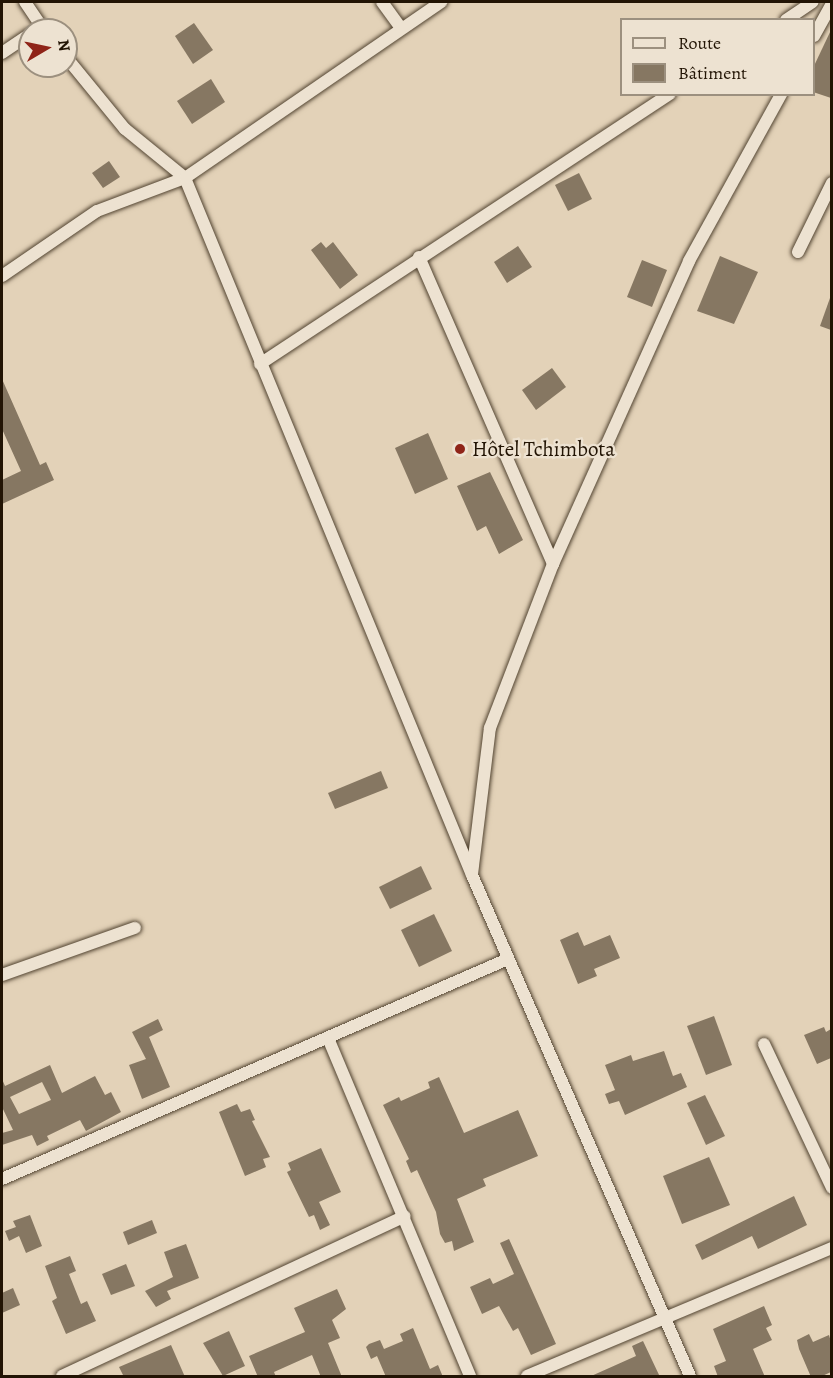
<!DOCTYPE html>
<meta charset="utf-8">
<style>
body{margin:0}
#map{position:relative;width:833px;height:1378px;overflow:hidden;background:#e3d2b8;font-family:Alegreya,serif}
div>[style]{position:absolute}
.building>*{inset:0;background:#867762}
.roads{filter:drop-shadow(0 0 2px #524431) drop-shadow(0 0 2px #524431)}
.street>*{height:12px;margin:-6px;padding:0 6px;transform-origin:6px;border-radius:6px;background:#ede2d1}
.dots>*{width:16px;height:16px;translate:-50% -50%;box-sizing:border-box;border:3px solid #ede2d1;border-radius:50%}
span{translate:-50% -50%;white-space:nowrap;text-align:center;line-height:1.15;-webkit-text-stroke:4.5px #ede2d1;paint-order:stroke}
.poi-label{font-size:21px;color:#221404}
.left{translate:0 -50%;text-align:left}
.frame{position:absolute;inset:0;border:3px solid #221404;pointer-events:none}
.legend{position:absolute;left:620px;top:18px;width:195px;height:78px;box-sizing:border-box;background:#ede2d1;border:2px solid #9c907f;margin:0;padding:8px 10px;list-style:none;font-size:18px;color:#221404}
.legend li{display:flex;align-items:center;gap:12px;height:30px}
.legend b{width:30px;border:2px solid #9c907f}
.north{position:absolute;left:18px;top:18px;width:60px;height:60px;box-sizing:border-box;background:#ede2d1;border:2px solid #9c907f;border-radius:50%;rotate:81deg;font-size:16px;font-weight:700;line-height:24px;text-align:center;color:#221404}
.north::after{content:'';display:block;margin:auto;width:21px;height:27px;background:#8f2418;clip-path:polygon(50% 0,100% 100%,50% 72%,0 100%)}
</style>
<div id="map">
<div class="building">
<i style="clip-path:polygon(194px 23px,213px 50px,193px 64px,175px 36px)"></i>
<i style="clip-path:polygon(831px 30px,831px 98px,813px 92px,813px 68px)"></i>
<i style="clip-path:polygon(211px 79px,225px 102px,192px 124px,177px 101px)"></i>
<i style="clip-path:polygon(109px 161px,120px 177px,103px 188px,92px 173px)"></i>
<i style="clip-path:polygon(579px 173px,592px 199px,568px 211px,555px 185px)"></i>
<i style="clip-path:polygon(321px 242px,326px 248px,333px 242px,358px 275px,340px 289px,311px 250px)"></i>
<i style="clip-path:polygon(518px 246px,532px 267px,507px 283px,494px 262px)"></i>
<i style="clip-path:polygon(720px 256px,758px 272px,734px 324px,697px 311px)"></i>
<i style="clip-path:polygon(642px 260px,667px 270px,652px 307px,627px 297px)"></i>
<i style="clip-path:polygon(830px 298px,831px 299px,831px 330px,820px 326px)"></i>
<i style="clip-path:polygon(552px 368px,566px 387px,536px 410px,522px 390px)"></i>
<i style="clip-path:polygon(2px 379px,40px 465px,46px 462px,54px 480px,2px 504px,2px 480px,21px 471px,2px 429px)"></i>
<i style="clip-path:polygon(428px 433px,448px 479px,415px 494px,395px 448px)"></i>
<i style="clip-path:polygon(490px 472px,523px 540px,499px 554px,486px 526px,477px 531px,457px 486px)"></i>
<i style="clip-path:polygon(381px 771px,388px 788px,335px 809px,328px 793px)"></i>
<i style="clip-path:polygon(421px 866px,432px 889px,390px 909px,379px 887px)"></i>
<i style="clip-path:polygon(434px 914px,452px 951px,419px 967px,401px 930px)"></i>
<i style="clip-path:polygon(578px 932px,584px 946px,610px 935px,620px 958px,594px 969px,597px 976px,578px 984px,560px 940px)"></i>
<i style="clip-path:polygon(714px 1016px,732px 1065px,706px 1075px,687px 1026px)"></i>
<i style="clip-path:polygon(158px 1019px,163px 1030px,149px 1037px,170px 1087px,142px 1099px,129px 1065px,146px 1059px,132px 1032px)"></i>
<i style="clip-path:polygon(824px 1027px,826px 1032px,831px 1029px,831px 1058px,817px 1064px,804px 1035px)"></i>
<i style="clip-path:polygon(664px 1051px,673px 1076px,681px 1073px,687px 1087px,625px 1115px,619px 1101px,609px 1104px,605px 1094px,615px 1090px,605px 1065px,631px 1055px,633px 1061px)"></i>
<i style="clip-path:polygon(evenodd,50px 1065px,62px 1093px,95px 1076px,105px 1095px,111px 1092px,121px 1112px,86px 1131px,80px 1120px,47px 1136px,49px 1140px,37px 1146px,32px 1135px,2px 1145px,2px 1133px,13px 1130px,2px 1107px,2px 1079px,5px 1086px,50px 1065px,42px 1082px,51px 1100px,19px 1114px,10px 1097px,42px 1082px)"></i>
<i style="clip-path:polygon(439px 1077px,464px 1133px,518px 1110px,538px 1156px,483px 1179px,486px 1186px,457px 1199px,474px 1242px,454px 1251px,452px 1241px,445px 1243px,440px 1234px,436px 1212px,417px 1170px,411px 1173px,406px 1161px,409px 1159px,383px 1105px,399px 1097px,401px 1101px,430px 1088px,428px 1082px)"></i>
<i style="clip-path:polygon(705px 1095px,725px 1136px,706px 1145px,687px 1103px)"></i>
<i style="clip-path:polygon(237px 1104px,241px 1112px,250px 1109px,255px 1120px,252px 1121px,270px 1157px,263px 1159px,266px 1167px,245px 1176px,219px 1112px)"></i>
<i style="clip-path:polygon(321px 1148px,341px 1192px,319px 1202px,330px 1225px,320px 1230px,314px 1215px,309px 1217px,287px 1172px,291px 1170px,288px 1163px)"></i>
<i style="clip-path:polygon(709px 1157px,730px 1205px,682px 1224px,663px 1176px)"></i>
<i style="clip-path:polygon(794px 1196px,807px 1225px,758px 1249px,752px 1236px,702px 1260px,695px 1245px)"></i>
<i style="clip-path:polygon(30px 1215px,42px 1246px,26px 1253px,19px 1236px,9px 1241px,5px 1231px,16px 1227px,13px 1221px)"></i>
<i style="clip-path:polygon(152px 1220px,157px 1233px,128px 1245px,123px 1232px)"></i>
<i style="clip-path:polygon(509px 1239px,556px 1344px,531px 1355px,518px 1328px,513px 1331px,499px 1306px,482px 1314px,470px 1287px,490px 1278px,493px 1284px,514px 1274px,500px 1243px)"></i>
<i style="clip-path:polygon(186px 1244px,199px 1278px,167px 1291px,171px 1299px,156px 1307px,145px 1291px,173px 1277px,164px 1252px)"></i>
<i style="clip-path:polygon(70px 1256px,76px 1271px,69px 1274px,81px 1304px,87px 1301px,96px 1321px,66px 1334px,52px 1301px,57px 1298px,45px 1266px)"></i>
<i style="clip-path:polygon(126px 1264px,135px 1286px,111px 1295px,102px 1274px)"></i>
<i style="clip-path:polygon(13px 1288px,20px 1305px,2px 1313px,2px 1293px)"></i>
<i style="clip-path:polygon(337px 1289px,346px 1309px,332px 1320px,340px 1338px,328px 1343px,342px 1377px,321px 1377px,312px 1355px,274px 1372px,276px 1377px,258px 1377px,249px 1356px,305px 1332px,294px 1308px)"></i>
<i style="clip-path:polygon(764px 1306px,772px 1325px,766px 1328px,772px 1340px,753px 1349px,765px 1377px,718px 1377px,714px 1366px,726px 1361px,713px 1329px)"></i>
<i style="clip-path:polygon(413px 1328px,430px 1369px,438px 1365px,443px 1377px,386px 1377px,377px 1356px,371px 1359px,366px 1347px,369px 1344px,380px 1340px,384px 1349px,403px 1341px,400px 1334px)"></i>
<i style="clip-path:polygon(229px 1331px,245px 1366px,223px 1376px,203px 1343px)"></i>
<i style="clip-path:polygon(809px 1334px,813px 1342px,829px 1335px,831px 1342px,831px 1372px,820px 1377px,811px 1377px,799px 1349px,797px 1340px)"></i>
<i style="clip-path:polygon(643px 1341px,660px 1377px,589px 1377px,636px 1356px,632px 1346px)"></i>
<i style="clip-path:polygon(171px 1345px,185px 1377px,124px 1377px,119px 1367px)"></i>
</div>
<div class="roads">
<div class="street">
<i style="left:25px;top:2px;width:34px;rotate:56deg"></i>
<i style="left:382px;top:2px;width:32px;rotate:54deg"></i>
<i style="left:786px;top:20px;width:32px;rotate:-34deg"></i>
<i style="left:814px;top:36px;width:38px;rotate:-61deg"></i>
<i style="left:2px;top:53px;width:34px;rotate:-34deg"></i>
<i style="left:66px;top:57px;width:93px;rotate:50.7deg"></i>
<i style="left:125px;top:129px;width:77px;rotate:39.2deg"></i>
<i style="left:185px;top:178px;width:754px;rotate:67.62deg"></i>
<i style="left:472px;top:875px;width:546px;rotate:66.48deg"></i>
<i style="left:798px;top:252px;width:77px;rotate:-63.8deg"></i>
<i style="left:419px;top:257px;width:335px;rotate:66.4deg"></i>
<i style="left:2px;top:276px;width:115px;rotate:-34.4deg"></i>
<i style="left:97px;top:211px;width:94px;rotate:-20.6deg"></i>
<i style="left:185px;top:178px;width:311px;rotate:-34.5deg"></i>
<i style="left:260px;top:364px;width:491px;rotate:-33.4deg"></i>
<i style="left:472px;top:874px;width:147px;rotate:-83deg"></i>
<i style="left:490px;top:728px;width:176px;rotate:-69deg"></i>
<i style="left:553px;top:564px;width:332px;rotate:-65.8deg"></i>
<i style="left:689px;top:261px;width:191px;rotate:-61.1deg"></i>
<i style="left:2px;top:975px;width:141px;rotate:-19.5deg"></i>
<i style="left:328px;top:1038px;width:367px;rotate:67.2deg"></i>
<i style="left:764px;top:1044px;width:159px;rotate:64.7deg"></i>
<i style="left:2px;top:1179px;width:552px;rotate:-23.5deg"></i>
<i style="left:62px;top:1376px;width:378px;rotate:-25deg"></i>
<i style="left:527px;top:1376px;width:331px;rotate:-22.8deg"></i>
</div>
</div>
<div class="dots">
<i style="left:460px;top:449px;background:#8f2418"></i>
</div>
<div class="poi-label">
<span class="left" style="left:472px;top:449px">Hôtel Tchimbota</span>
</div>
<div class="frame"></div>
<ul class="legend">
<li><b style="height:8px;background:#ede2d1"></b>Route</li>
<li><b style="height:16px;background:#867762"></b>Bâtiment</li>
</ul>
<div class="north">N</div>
</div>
